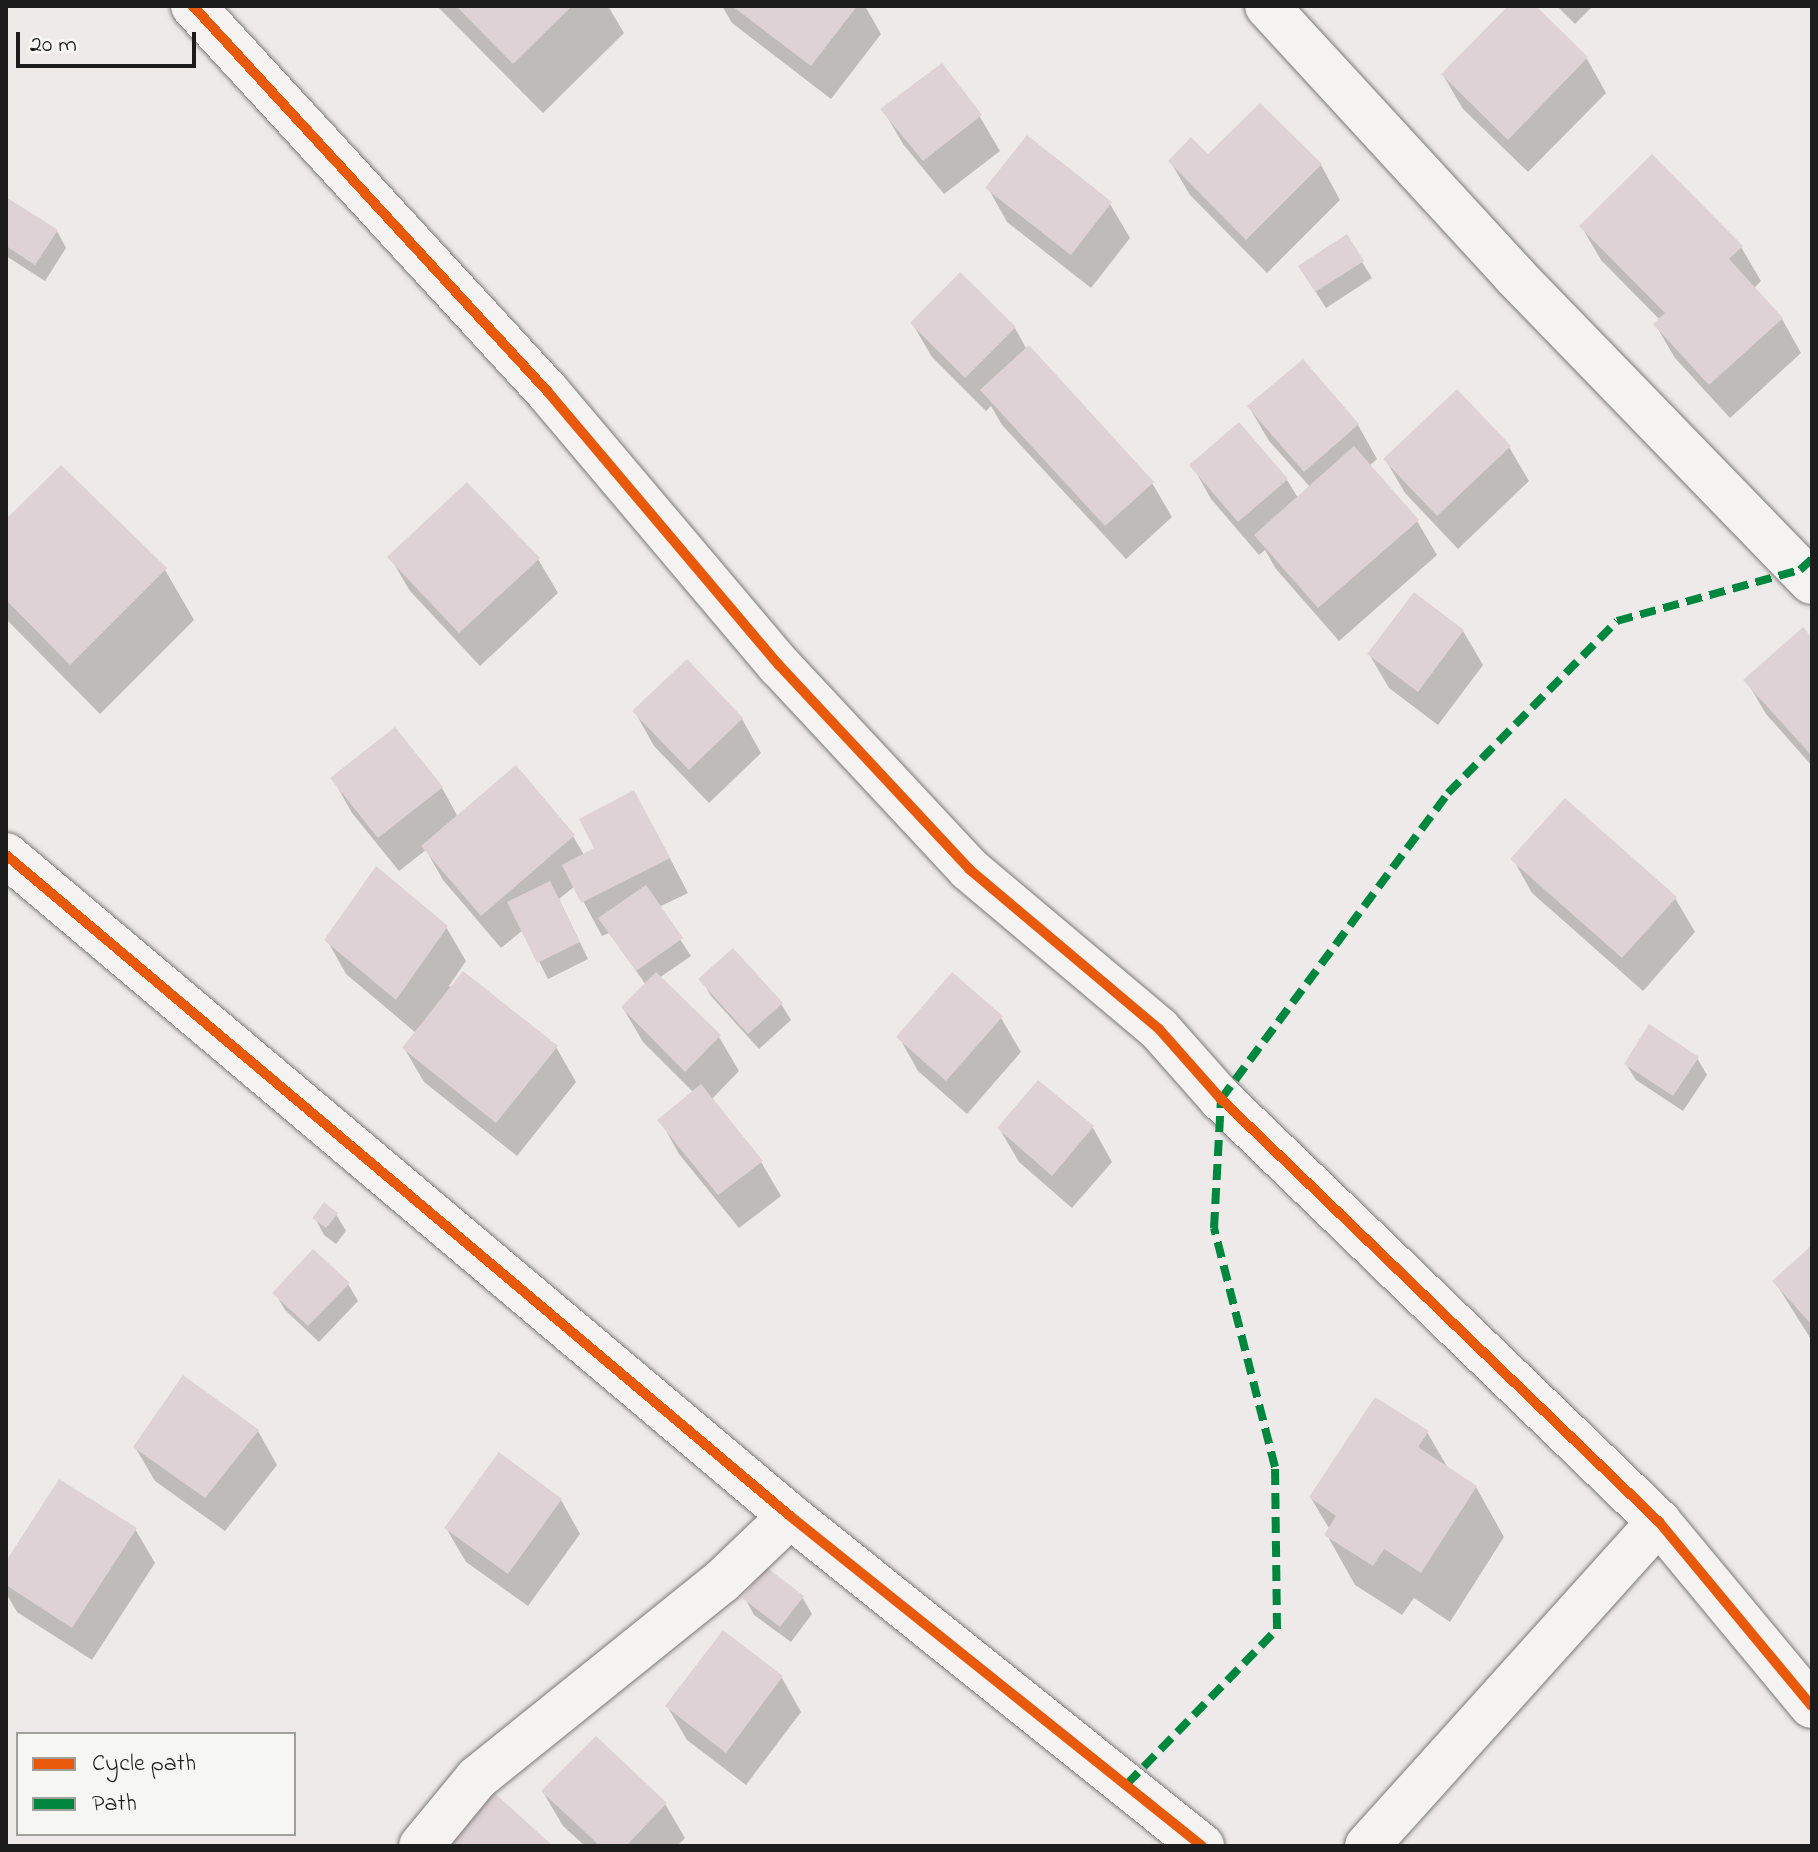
<!DOCTYPE html>
<style>
body{margin:0}
#map{position:relative;width:1818px;height:1852px;overflow:hidden;background:#efeaea;font-family:"Indie Flower",sans-serif}
div>[style]{position:absolute}
.shadow>*{inset:0;background:#0003}
.building>*{inset:0;background:#dfd2d6}
.roads{filter:drop-shadow(0 0 2px #7b7979) drop-shadow(0 0 2px #7b7979)}
.minor>*{height:44px;margin:-22px;padding:0 22px;transform-origin:22px;border-radius:22px;background:#f4f3f2}
.quiet>*{height:8px;margin-top:-4px;transform-origin:0;background:repeating-linear-gradient(90deg,#00873e 0 16px,transparent 0 24px)}
.cycleway>*{height:10px;margin:-5px;padding:0 5px;transform-origin:5px;border-radius:5px;background:#e8590c}
span{translate:-50% -50%;white-space:nowrap;text-align:center;line-height:1.15;-webkit-text-stroke:6px #f6f6f2;paint-order:stroke}
.frame{position:absolute;inset:0;border:8px solid #1c1c1c;pointer-events:none}
.legend{position:absolute;left:16px;top:1732px;width:280px;height:104px;box-sizing:border-box;background:#f6f6f2;border:2px solid #9f9f9c;margin:0;padding:10px 14px;list-style:none;font-size:24px;color:#1c1c1c}
.legend li{display:flex;align-items:center;gap:16px;height:40px}
.legend b{width:40px;border:2px solid #9f9f9c}
.scale{position:absolute;left:16px;top:32px;width:180px;height:36px;box-sizing:border-box;border:4px solid #1c1c1c;border-top:0;padding-left:10px;font-size:24px;line-height:28px;white-space:nowrap;color:#1c1c1c;-webkit-text-stroke:6px #f6f6f2;paint-order:stroke}
</style>
<div id="map">
<div class="shadow">
<i style="clip-path:polygon(437px 6px,608px 6px,624px 33px,543px 113px)"></i>
<i style="clip-path:polygon(722px 6px,865px 6px,881px 34px,831px 99px,732px 23px)"></i>
<i style="clip-path:polygon(1511px 6px,1533px 6px,1587px 59px,1606px 93px,1528px 172px,1463px 109px,1443px 75px)"></i>
<i style="clip-path:polygon(1557px 6px,1593px 6px,1575px 24px)"></i>
<i style="clip-path:polygon(1260px 105px,1321px 165px,1340px 200px,1267px 273px,1190px 195px,1170px 161px,1208px 157px)"></i>
<i style="clip-path:polygon(883px 110px,980px 117px,1000px 151px,944px 194px,903px 144px)"></i>
<i style="clip-path:polygon(988px 188px,1110px 204px,1130px 238px,1091px 288px,1007px 222px)"></i>
<i style="clip-path:polygon(6px 199px,57px 231px,66px 248px,45px 281px,6px 256px)"></i>
<i style="clip-path:polygon(1581px 226px,1741px 247px,1761px 281px,1754px 288px,1782px 319px,1801px 353px,1730px 418px,1675px 358px,1655px 324px,1660px 320px,1601px 260px)"></i>
<i style="clip-path:polygon(1362px 262px,1372px 278px,1326px 308px,1310px 283px)"></i>
<i style="clip-path:polygon(960px 275px,1015px 328px,1027px 350px,1152px 483px,1172px 517px,1126px 559px,1002px 425px,991px 406px,986px 411px,932px 357px,912px 323px)"></i>
<i style="clip-path:polygon(1249px 407px,1358px 425px,1377px 459px,1369px 466px,1417px 521px,1437px 555px,1339px 641px,1276px 569px,1265px 550px,1259px 555px,1211px 499px,1192px 465px,1287px 480px,1298px 498px,1310px 487px,1269px 441px)"></i>
<i style="clip-path:polygon(1509px 447px,1529px 481px,1458px 549px,1405px 493px,1385px 459px)"></i>
<i style="clip-path:polygon(6px 522px,165px 570px,194px 620px,100px 714px,6px 619px)"></i>
<i style="clip-path:polygon(390px 557px,538px 559px,558px 593px,480px 666px,410px 591px)"></i>
<i style="clip-path:polygon(1463px 631px,1483px 665px,1438px 725px,1389px 688px,1369px 654px)"></i>
<i style="clip-path:polygon(1812px 641px,1812px 766px,1766px 714px,1746px 680px)"></i>
<i style="clip-path:polygon(635px 712px,742px 719px,761px 753px,709px 803px,654px 746px)"></i>
<i style="clip-path:polygon(333px 779px,442px 788px,458px 817px,573px 836px,584px 855px,653px 826px,688px 893px,659px 907px,691px 956px,659px 978px,719px 1037px,739px 1071px,711px 1100px,761px 1162px,781px 1196px,739px 1228px,679px 1154px,660px 1120px,694px 1093px,643px 1042px,623px 1008px,646px 985px,609px 933px,602px 936px,575px 886px,559px 899px,588px 959px,548px 979px,523px 930px,501px 948px,443px 880px,426px 850px,399px 871px,352px 813px)"></i>
<i style="clip-path:polygon(1513px 859px,1675px 898px,1695px 932px,1643px 991px,1532px 893px)"></i>
<i style="clip-path:polygon(446px 927px,466px 961px,449px 986px,556px 1047px,576px 1082px,517px 1156px,424px 1082px,404px 1048px,416px 1033px,346px 974px,327px 940px)"></i>
<i style="clip-path:polygon(701px 979px,781px 1004px,791px 1020px,759px 1049px,711px 996px)"></i>
<i style="clip-path:polygon(1001px 1018px,1021px 1052px,967px 1114px,918px 1071px,899px 1037px)"></i>
<i style="clip-path:polygon(1697px 1058px,1707px 1075px,1683px 1111px,1636px 1080px,1626px 1064px)"></i>
<i style="clip-path:polygon(999px 1128px,1093px 1128px,1112px 1162px,1072px 1208px,1019px 1162px)"></i>
<i style="clip-path:polygon(336px 1214px,346px 1231px,336px 1244px,324px 1235px,315px 1218px)"></i>
<i style="clip-path:polygon(1812px 1248px,1812px 1341px,1775px 1282px)"></i>
<i style="clip-path:polygon(348px 1284px,358px 1301px,319px 1342px,285px 1310px,275px 1293px)"></i>
<i style="clip-path:polygon(258px 1431px,277px 1465px,225px 1531px,155px 1481px,135px 1447px)"></i>
<i style="clip-path:polygon(1427px 1432px,1449px 1470px,1476px 1487px,1504px 1537px,1450px 1622px,1414px 1598px,1402px 1615px,1355px 1585px,1327px 1535px,1330px 1530px,1311px 1498px)"></i>
<i style="clip-path:polygon(561px 1500px,580px 1534px,528px 1606px,466px 1562px,446px 1528px)"></i>
<i style="clip-path:polygon(135px 1529px,155px 1563px,92px 1660px,17px 1612px,6px 1593px,6px 1565px)"></i>
<i style="clip-path:polygon(802px 1597px,812px 1614px,791px 1642px,754px 1615px,745px 1598px)"></i>
<i style="clip-path:polygon(782px 1678px,801px 1712px,746px 1785px,687px 1740px,667px 1706px)"></i>
<i style="clip-path:polygon(543px 1792px,665px 1804px,685px 1838px,677px 1846px,585px 1846px,563px 1826px)"></i>
</div>
<div class="building">
<i style="clip-path:polygon(456px 6px,572px 6px,513px 64px)"></i>
<i style="clip-path:polygon(732px 6px,857px 6px,811px 66px)"></i>
<i style="clip-path:polygon(1508px 6px,1536px 6px,1588px 57px,1508px 140px,1441px 74px)"></i>
<i style="clip-path:polygon(942px 63px,982px 115px,923px 161px,880px 109px)"></i>
<i style="clip-path:polygon(1260px 103px,1322px 164px,1246px 240px,1168px 161px,1191px 137px,1208px 154px)"></i>
<i style="clip-path:polygon(1027px 135px,1112px 202px,1071px 255px,985px 188px)"></i>
<i style="clip-path:polygon(1652px 154px,1743px 246px,1729px 259px,1783px 318px,1709px 385px,1653px 324px,1665px 313px,1579px 226px)"></i>
<i style="clip-path:polygon(6px 197px,58px 230px,35px 265px,6px 246px)"></i>
<i style="clip-path:polygon(1347px 234px,1364px 261px,1315px 292px,1298px 266px)"></i>
<i style="clip-path:polygon(960px 272px,1016px 327px,965px 378px,910px 323px)"></i>
<i style="clip-path:polygon(1029px 345px,1154px 482px,1105px 526px,980px 390px)"></i>
<i style="clip-path:polygon(1303px 359px,1359px 424px,1304px 472px,1247px 406px)"></i>
<i style="clip-path:polygon(1457px 389px,1511px 446px,1437px 516px,1383px 459px)"></i>
<i style="clip-path:polygon(1239px 422px,1288px 479px,1238px 522px,1189px 465px)"></i>
<i style="clip-path:polygon(1354px 446px,1419px 520px,1318px 608px,1254px 535px)"></i>
<i style="clip-path:polygon(61px 465px,167px 568px,70px 665px,6px 600px,6px 519px)"></i>
<i style="clip-path:polygon(467px 482px,540px 558px,459px 633px,387px 557px)"></i>
<i style="clip-path:polygon(1414px 592px,1464px 630px,1418px 692px,1367px 654px)"></i>
<i style="clip-path:polygon(1803px 627px,1812px 638px,1812px 756px,1743px 680px)"></i>
<i style="clip-path:polygon(687px 659px,743px 718px,689px 770px,632px 711px)"></i>
<i style="clip-path:polygon(395px 727px,443px 787px,378px 838px,330px 778px)"></i>
<i style="clip-path:polygon(516px 765px,575px 835px,481px 916px,421px 846px)"></i>
<i style="clip-path:polygon(634px 790px,670px 858px,581px 903px,562px 865px,594px 848px,579px 819px)"></i>
<i style="clip-path:polygon(1565px 798px,1677px 897px,1622px 958px,1510px 859px)"></i>
<i style="clip-path:polygon(376px 866px,448px 926px,396px 1000px,324px 940px)"></i>
<i style="clip-path:polygon(550px 881px,580px 942px,537px 963px,507px 902px)"></i>
<i style="clip-path:polygon(646px 885px,683px 938px,636px 971px,598px 918px)"></i>
<i style="clip-path:polygon(733px 948px,783px 1003px,748px 1034px,698px 979px)"></i>
<i style="clip-path:polygon(463px 971px,558px 1046px,496px 1123px,402px 1048px)"></i>
<i style="clip-path:polygon(656px 972px,721px 1035px,685px 1072px,621px 1007px)"></i>
<i style="clip-path:polygon(952px 972px,1003px 1016px,946px 1081px,896px 1037px)"></i>
<i style="clip-path:polygon(1649px 1024px,1699px 1057px,1673px 1096px,1624px 1064px)"></i>
<i style="clip-path:polygon(1038px 1080px,1094px 1126px,1052px 1176px,997px 1128px)"></i>
<i style="clip-path:polygon(701px 1084px,763px 1161px,718px 1195px,657px 1120px)"></i>
<i style="clip-path:polygon(324px 1202px,338px 1213px,326px 1228px,312px 1218px)"></i>
<i style="clip-path:polygon(1812px 1245px,1812px 1325px,1772px 1281px)"></i>
<i style="clip-path:polygon(313px 1249px,350px 1283px,308px 1326px,272px 1293px)"></i>
<i style="clip-path:polygon(183px 1375px,259px 1430px,205px 1498px,133px 1447px)"></i>
<i style="clip-path:polygon(1375px 1397px,1429px 1431px,1418px 1447px,1477px 1486px,1421px 1573px,1384px 1549px,1373px 1566px,1324px 1535px,1336px 1516px,1309px 1497px)"></i>
<i style="clip-path:polygon(499px 1452px,562px 1499px,508px 1574px,444px 1528px)"></i>
<i style="clip-path:polygon(59px 1479px,137px 1528px,72px 1628px,6px 1585px,6px 1561px)"></i>
<i style="clip-path:polygon(766px 1567px,804px 1596px,780px 1627px,742px 1598px)"></i>
<i style="clip-path:polygon(723px 1630px,783px 1676px,726px 1753px,665px 1706px)"></i>
<i style="clip-path:polygon(596px 1736px,667px 1803px,626px 1846px,600px 1846px,541px 1791px)"></i>
<i style="clip-path:polygon(490px 1789px,553px 1846px,438px 1846px)"></i>
</div>
<div class="roads">
<div class="minor">
<i style="left:193px;top:6px;width:524px;rotate:47.4deg"></i>
<i style="left:548px;top:392px;width:358px;rotate:49.8deg"></i>
<i style="left:779px;top:665px;width:279px;rotate:47deg"></i>
<i style="left:969px;top:869px;width:248px;rotate:40.1deg"></i>
<i style="left:1159px;top:1029px;width:94px;rotate:48.5deg"></i>
<i style="left:1221px;top:1099px;width:609px;rotate:44deg"></i>
<i style="left:1659px;top:1522px;width:239px;rotate:50.3deg"></i>
<i style="left:1267px;top:6px;width:367px;rotate:47.4deg"></i>
<i style="left:1515px;top:276px;width:426px;rotate:45.9deg"></i>
<i style="left:6px;top:855px;width:1025px;rotate:40.13deg"></i>
<i style="left:790px;top:1516px;width:528px;rotate:38.69deg"></i>
<i style="left:421px;top:1846px;width:88px;rotate:-50.5deg"></i>
<i style="left:477px;top:1778px;width:314px;rotate:-38.8deg"></i>
<i style="left:722px;top:1581px;width:94px;rotate:-43.7deg"></i>
<i style="left:1367px;top:1846px;width:436px;rotate:-48deg"></i>
</div>
</div>
<div class="quiet">
<i style="left:1127px;top:1784px;width:216px;rotate:-45.9deg"></i>
<i style="left:1277px;top:1629px;width:162px;rotate:-90.7deg"></i>
<i style="left:1275px;top:1467px;width:247px;rotate:-104.3deg"></i>
<i style="left:1214px;top:1228px;width:129px;rotate:-86.9deg"></i>
<i style="left:1221px;top:1099px;width:381px;rotate:-53.4deg"></i>
<i style="left:1448px;top:793px;width:241px;rotate:-45.5deg"></i>
<i style="left:1617px;top:621px;width:190px;rotate:-15.6deg"></i>
<i style="left:1800px;top:570px;width:16px;rotate:-43deg"></i>
</div>
<div class="cycleway">
<i style="left:193px;top:6px;width:524px;rotate:47.4deg"></i>
<i style="left:548px;top:392px;width:358px;rotate:49.8deg"></i>
<i style="left:779px;top:665px;width:279px;rotate:47deg"></i>
<i style="left:969px;top:869px;width:248px;rotate:40.1deg"></i>
<i style="left:1159px;top:1029px;width:94px;rotate:48.5deg"></i>
<i style="left:1221px;top:1099px;width:609px;rotate:44deg"></i>
<i style="left:1659px;top:1522px;width:239px;rotate:50.3deg"></i>
<i style="left:6px;top:855px;width:1025px;rotate:40.13deg"></i>
<i style="left:790px;top:1516px;width:528px;rotate:38.69deg"></i>
</div>
<div class="frame"></div>
<ul class="legend">
<li><b style="height:10px;background:#e8590c"></b>Cycle path</li>
<li><b style="height:10px;background:#00873e"></b>Path</li>
</ul>
<div class="scale">20 m</div>
</div>
